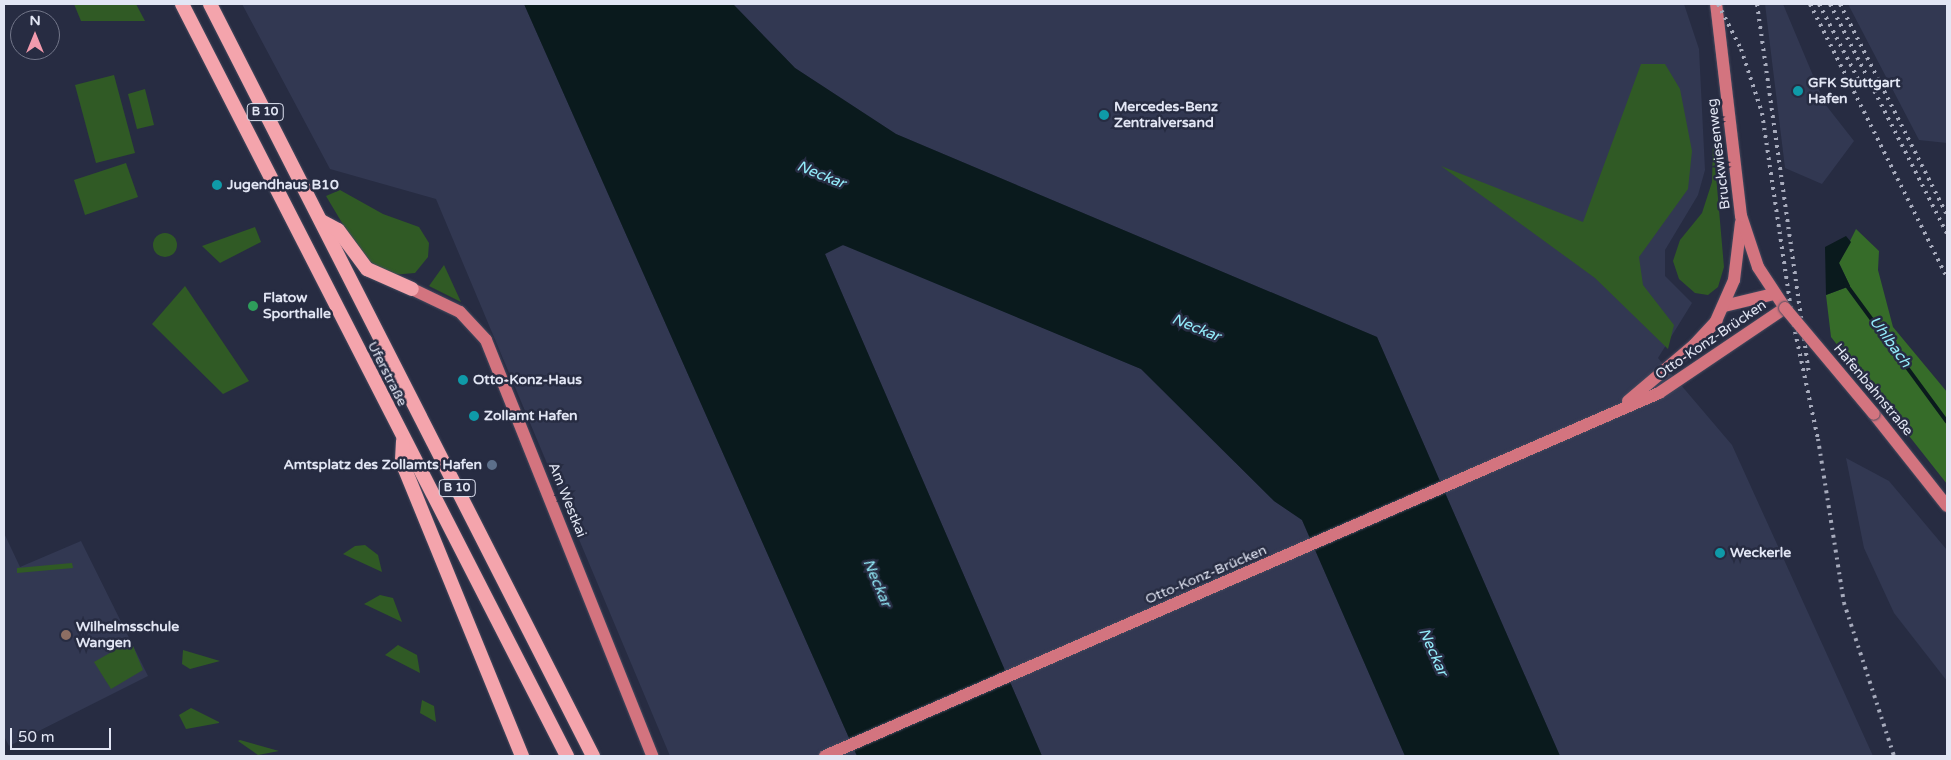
<!DOCTYPE html>
<meta charset="utf-8">
<style>
body{margin:0}
#map{position:relative;width:1951px;height:760px;overflow:hidden;background:#272c42;font-family:"Varela Round",sans-serif}
div>[style]{position:absolute}
.built>*{inset:0;background:#323852}
.green>*{inset:0;background:#305a25}
.round{border-radius:50%}
.forest>*{inset:0;background:#366c29}
.water>*{inset:0;background:#0a1a1d}
.stream>*{height:4px;margin:-2px;padding:0 2px;transform-origin:2px;border-radius:2px;background:#0a1a1d}
.roads{filter:drop-shadow(0 0 1px #454a5e) drop-shadow(0 0 1px #454a5e)}
.secondary>*{height:12px;margin:-6px;padding:0 6px;transform-origin:6px;border-radius:6px;background:#d3747f}
.trunk>*{height:14px;margin:-7px;padding:0 7px;transform-origin:7px;border-radius:7px;background:#f4a4ac}
.rail>*{height:4px;margin-top:-2px;transform-origin:0;background:repeating-linear-gradient(90deg,#a7abbc 0 2.5px,transparent 0 7.5px)}
.bridges{filter:drop-shadow(0 0 1px #454a5e) drop-shadow(0 0 1px #454a5e)}
.secondary-bridge>*{height:12px;margin:-6px;padding:0 6px;transform-origin:6px;border-radius:6px;background:#d3747f}
.dots>*{width:14px;height:14px;translate:-50% -50%;box-sizing:border-box;border:2px solid #272c42;border-radius:50%}
span{translate:-50% -50%;white-space:nowrap;text-align:center;line-height:1.15;-webkit-text-stroke:5px #272c42;paint-order:stroke}
.shield-label span{padding:1px 4px;background:#272c42;border:1px solid;border-radius:4px;-webkit-text-stroke-width:0}
.shield-label{font-size:12px;color:#e2e6f4;font-weight:700}
.poi-label{font-size:14px;color:#e2e6f4;font-weight:700}
.left{translate:0 -50%;text-align:left}
.right{translate:-100% -50%;text-align:right}
.street-label{font-size:14px;color:#e2e6f4}
.water-label{font-size:15px;color:#93ebfa;font-style:italic}
.frame{position:absolute;inset:0;border:5px solid #e2e6f4;pointer-events:none}
.north{position:absolute;left:10px;top:10px;width:50px;height:50px;box-sizing:border-box;background:#272c42;border:1px solid #727689;border-radius:50%;rotate:0deg;font-size:14px;font-weight:700;line-height:20px;text-align:center;color:#e2e6f4}
.north::after{content:'';display:block;margin:auto;width:18px;height:22px;background:#f29aad;clip-path:polygon(50% 0,100% 100%,50% 72%,0 100%)}
.scale{position:absolute;left:10px;top:728px;width:101px;height:22px;box-sizing:border-box;border:2px solid #e2e6f4;border-top:0;padding-left:6px;font-size:15px;line-height:18px;white-space:nowrap;color:#e2e6f4;-webkit-text-stroke:4px #272c42;paint-order:stroke}
</style>
<div id="map">
<div class="built">
<i style="clip-path:polygon(242px 4px,524px 4px,857px 756px,670px 756px,436px 199px,330px 169px)"></i>
<i style="clip-path:polygon(733px 4px,1684px 4px,1699px 49px,1705px 170px,1698px 195px,1665px 250px,1665px 276px,1692px 303px,1658px 358px,1732px 445px,1873px 756px,1560px 756px,1377px 337px,896px 134px,795px 68px)"></i>
<i style="clip-path:polygon(1765px 4px,1783px 4px,1825px 104px,1854px 141px,1822px 184px,1785px 168px)"></i>
<i style="clip-path:polygon(1848px 4px,1947px 4px,1947px 143px,1919px 140px)"></i>
<i style="clip-path:polygon(838px 245px,849px 246px,1141px 369px,1274px 501px,1302px 520px,1405px 756px,1042px 756px,825px 254px)"></i>
<i style="clip-path:polygon(1846px 458px,1889px 481px,1947px 550px,1947px 681px,1894px 613px,1864px 548px)"></i>
<i style="clip-path:polygon(4px 533px,20px 567px,81px 541px,148px 676px,9px 746px,4px 736px)"></i>
</div>
<div class="green">
<i style="clip-path:polygon(74px 4px,136px 4px,145px 21px,81px 21px)"></i>
<i style="clip-path:polygon(1641px 64px,1665px 64px,1680px 89px,1692px 151px,1688px 189px,1639px 257px,1643px 285px,1674px 325px,1668px 349px,1595px 278px,1441px 166px,1583px 222px)"></i>
<i style="clip-path:polygon(114px 75px,135px 153px,96px 163px,75px 85px)"></i>
<i style="clip-path:polygon(145px 89px,154px 125px,137px 129px,128px 94px)"></i>
<i style="clip-path:polygon(1713px 141px,1724px 267px,1718px 287px,1708px 295px,1695px 293px,1679px 279px,1673px 261px,1680px 240px,1702px 213px,1712px 182px)"></i>
<i style="clip-path:polygon(126px 163px,138px 197px,85px 215px,74px 180px)"></i>
<i style="clip-path:polygon(340px 190px,383px 214px,419px 227px,429px 243px,428px 257px,415px 273px,391px 275px,363px 258px,326px 196px)"></i>
<i style="clip-path:polygon(255px 227px,261px 242px,220px 263px,202px 246px)"></i>
<i class="round" style="left:153px;top:233px;width:24px;height:24px"></i>
<i style="clip-path:polygon(444px 265px,461px 302px,429px 286px)"></i>
<i style="clip-path:polygon(185px 286px,249px 381px,223px 394px,152px 324px)"></i>
<i style="clip-path:polygon(365px 545px,378px 555px,382px 572px,343px 554px,355px 546px)"></i>
<i style="clip-path:polygon(72px 563px,73px 568px,17px 573px,17px 568px)"></i>
<i style="clip-path:polygon(380px 595px,393px 598px,402px 622px,364px 604px)"></i>
<i style="clip-path:polygon(131px 641px,143px 670px,111px 689px,94px 662px)"></i>
<i style="clip-path:polygon(398px 645px,417px 655px,420px 673px,385px 655px)"></i>
<i style="clip-path:polygon(183px 650px,220px 661px,190px 669px,182px 664px)"></i>
<i style="clip-path:polygon(422px 700px,434px 706px,436px 722px,420px 713px)"></i>
<i style="clip-path:polygon(191px 708px,219px 722px,219px 723px,186px 729px,179px 715px)"></i>
<i style="clip-path:polygon(238px 741px,240px 740px,279px 751px,258px 755px)"></i>
</div>
<div class="forest">
<i style="clip-path:polygon(1856px 229px,1879px 251px,1878px 270px,1893px 327px,1947px 392px,1947px 484px,1831px 337px,1826px 295px,1850px 286px,1839px 263px)"></i>
</div>
<div class="water">
<i style="clip-path:polygon(524px 4px,733px 4px,795px 68px,896px 134px,1377px 337px,1560px 756px,1405px 756px,1302px 520px,1274px 501px,1141px 369px,843px 245px,825px 254px,1042px 756px,857px 756px)"></i>
<i style="clip-path:polygon(1846px 236px,1851px 242px,1839px 263px,1850px 286px,1826px 295px,1825px 247px)"></i>
</div>
<div class="stream">
<i style="left:1845px;top:283px;width:172px;rotate:53.7deg"></i>
</div>
<div class="roads">
<div class="secondary">
<i style="left:412px;top:289px;width:53px;rotate:25.6deg"></i>
<i style="left:460px;top:312px;width:38px;rotate:47deg"></i>
<i style="left:486px;top:340px;width:448px;rotate:68.2deg"></i>
<i style="left:1724px;top:306px;width:51px;rotate:-13.5deg"></i>
<i style="left:1628px;top:401px;width:87px;rotate:-40.3deg"></i>
<i style="left:1694px;top:345px;width:33px;rotate:-47deg"></i>
<i style="left:1716px;top:321px;width:45px;rotate:-66.3deg"></i>
<i style="left:1734px;top:280px;width:58px;rotate:-83.1deg"></i>
<i style="left:1874px;top:414px;width:117px;rotate:51.6deg"></i>
<i style="left:825px;top:756px;width:910px;rotate:-23.52deg"></i>
<i style="left:1659px;top:393px;width:152px;rotate:-34deg"></i>
<i style="left:1785px;top:308px;width:49px;rotate:-123.4deg"></i>
<i style="left:1758px;top:267px;width:54px;rotate:-108.4deg"></i>
<i style="left:1741px;top:216px;width:213px;rotate:-96.7deg"></i>
</div>
<div class="trunk">
<i style="left:182px;top:4px;width:845px;rotate:62.89deg"></i>
<i style="left:210px;top:4px;width:844px;rotate:63.01deg"></i>
<i style="left:321px;top:221px;width:19px;rotate:28deg"></i>
<i style="left:338px;top:230px;width:49px;rotate:53.4deg"></i>
<i style="left:367px;top:269px;width:49px;rotate:24deg"></i>
<i style="left:403px;top:441px;width:21px;rotate:93deg"></i>
<i style="left:402px;top:462px;width:318px;rotate:67.8deg"></i>
</div>
</div>
<div class="rail">
<i style="left:1718px;top:4px;width:51px;rotate:62.9deg"></i>
<i style="left:1741px;top:49px;width:67px;rotate:71.8deg"></i>
<i style="left:1762px;top:113px;width:206px;rotate:81.6deg"></i>
<i style="left:1792px;top:317px;width:125px;rotate:78deg"></i>
<i style="left:1818px;top:439px;width:166px;rotate:81deg"></i>
<i style="left:1844px;top:603px;width:161px;rotate:71.9deg"></i>
<i style="left:1757px;top:4px;width:373px;rotate:82deg"></i>
<i style="left:1810px;top:4px;width:305px;rotate:63.4deg"></i>
<i style="left:1819px;top:4px;width:87px;rotate:62.5deg"></i>
<i style="left:1830px;top:4px;width:258px;rotate:63deg"></i>
<i style="left:1840px;top:4px;width:237px;rotate:63.1deg"></i>
</div>
<div class="bridges">
<div class="secondary-bridge">
<i style="left:1785px;top:308px;width:138px;rotate:50deg"></i>
</div>
</div>
<div class="dots">
<i style="left:1798px;top:91px;background:#0f9aa8"></i>
<i style="left:1104px;top:115px;background:#0f9aa8"></i>
<i style="left:217px;top:185px;background:#0f9aa8"></i>
<i style="left:253px;top:306px;background:#2e9e5b"></i>
<i style="left:463px;top:380px;background:#0f9aa8"></i>
<i style="left:474px;top:416px;background:#0f9aa8"></i>
<i style="left:492px;top:465px;background:#5c6f8a"></i>
<i style="left:1720px;top:553px;background:#0f9aa8"></i>
<i style="left:66px;top:635px;background:#8d6e63"></i>
</div>
<div class="shield-label">
<span style="left:265px;top:112px">B 10</span>
<span style="left:457px;top:488px">B 10</span>
</div>
<div class="poi-label">
<span class="left" style="left:1808px;top:91px">GFK Stuttgart<br>Hafen</span>
<span class="left" style="left:1114px;top:115px">Mercedes-Benz<br>Zentralversand</span>
<span class="left" style="left:227px;top:185px">Jugendhaus B10</span>
<span class="left" style="left:263px;top:306px">Flatow<br>Sporthalle</span>
<span class="left" style="left:473px;top:380px">Otto-Konz-Haus</span>
<span class="left" style="left:484px;top:416px">Zollamt Hafen</span>
<span class="right" style="left:482px;top:465px">Amtsplatz des Zollamts Hafen</span>
<span class="left" style="left:1730px;top:553px">Weckerle</span>
<span class="left" style="left:76px;top:635px">Wilhelmsschule<br>Wangen</span>
</div>
<div class="street-label">
<span style="left:1719px;top:154px;rotate:-97deg">Bruckwiesenweg</span>
<span style="left:1711px;top:340px;rotate:-34deg">Otto-Konz-Brücken</span>
<span style="left:387px;top:374px;rotate:63deg">Uferstraße</span>
<span style="left:1873px;top:390px;rotate:50deg">Hafenbahnstraße</span>
<span style="left:567px;top:500px;rotate:68deg">Am Westkai</span>
<span style="left:1206px;top:575px;rotate:-23deg">Otto-Konz-Brücken</span>
</div>
<div class="water-label">
<span style="left:821px;top:175px;rotate:22deg">Neckar</span>
<span style="left:1196px;top:328px;rotate:22deg">Neckar</span>
<span style="left:1890px;top:342px;rotate:54deg">Uhlbach</span>
<span style="left:877px;top:583px;rotate:67deg">Neckar</span>
<span style="left:1433px;top:652px;rotate:66deg">Neckar</span>
</div>
<div class="frame"></div>
<div class="north">N</div>
<div class="scale">50 m</div>
</div>
